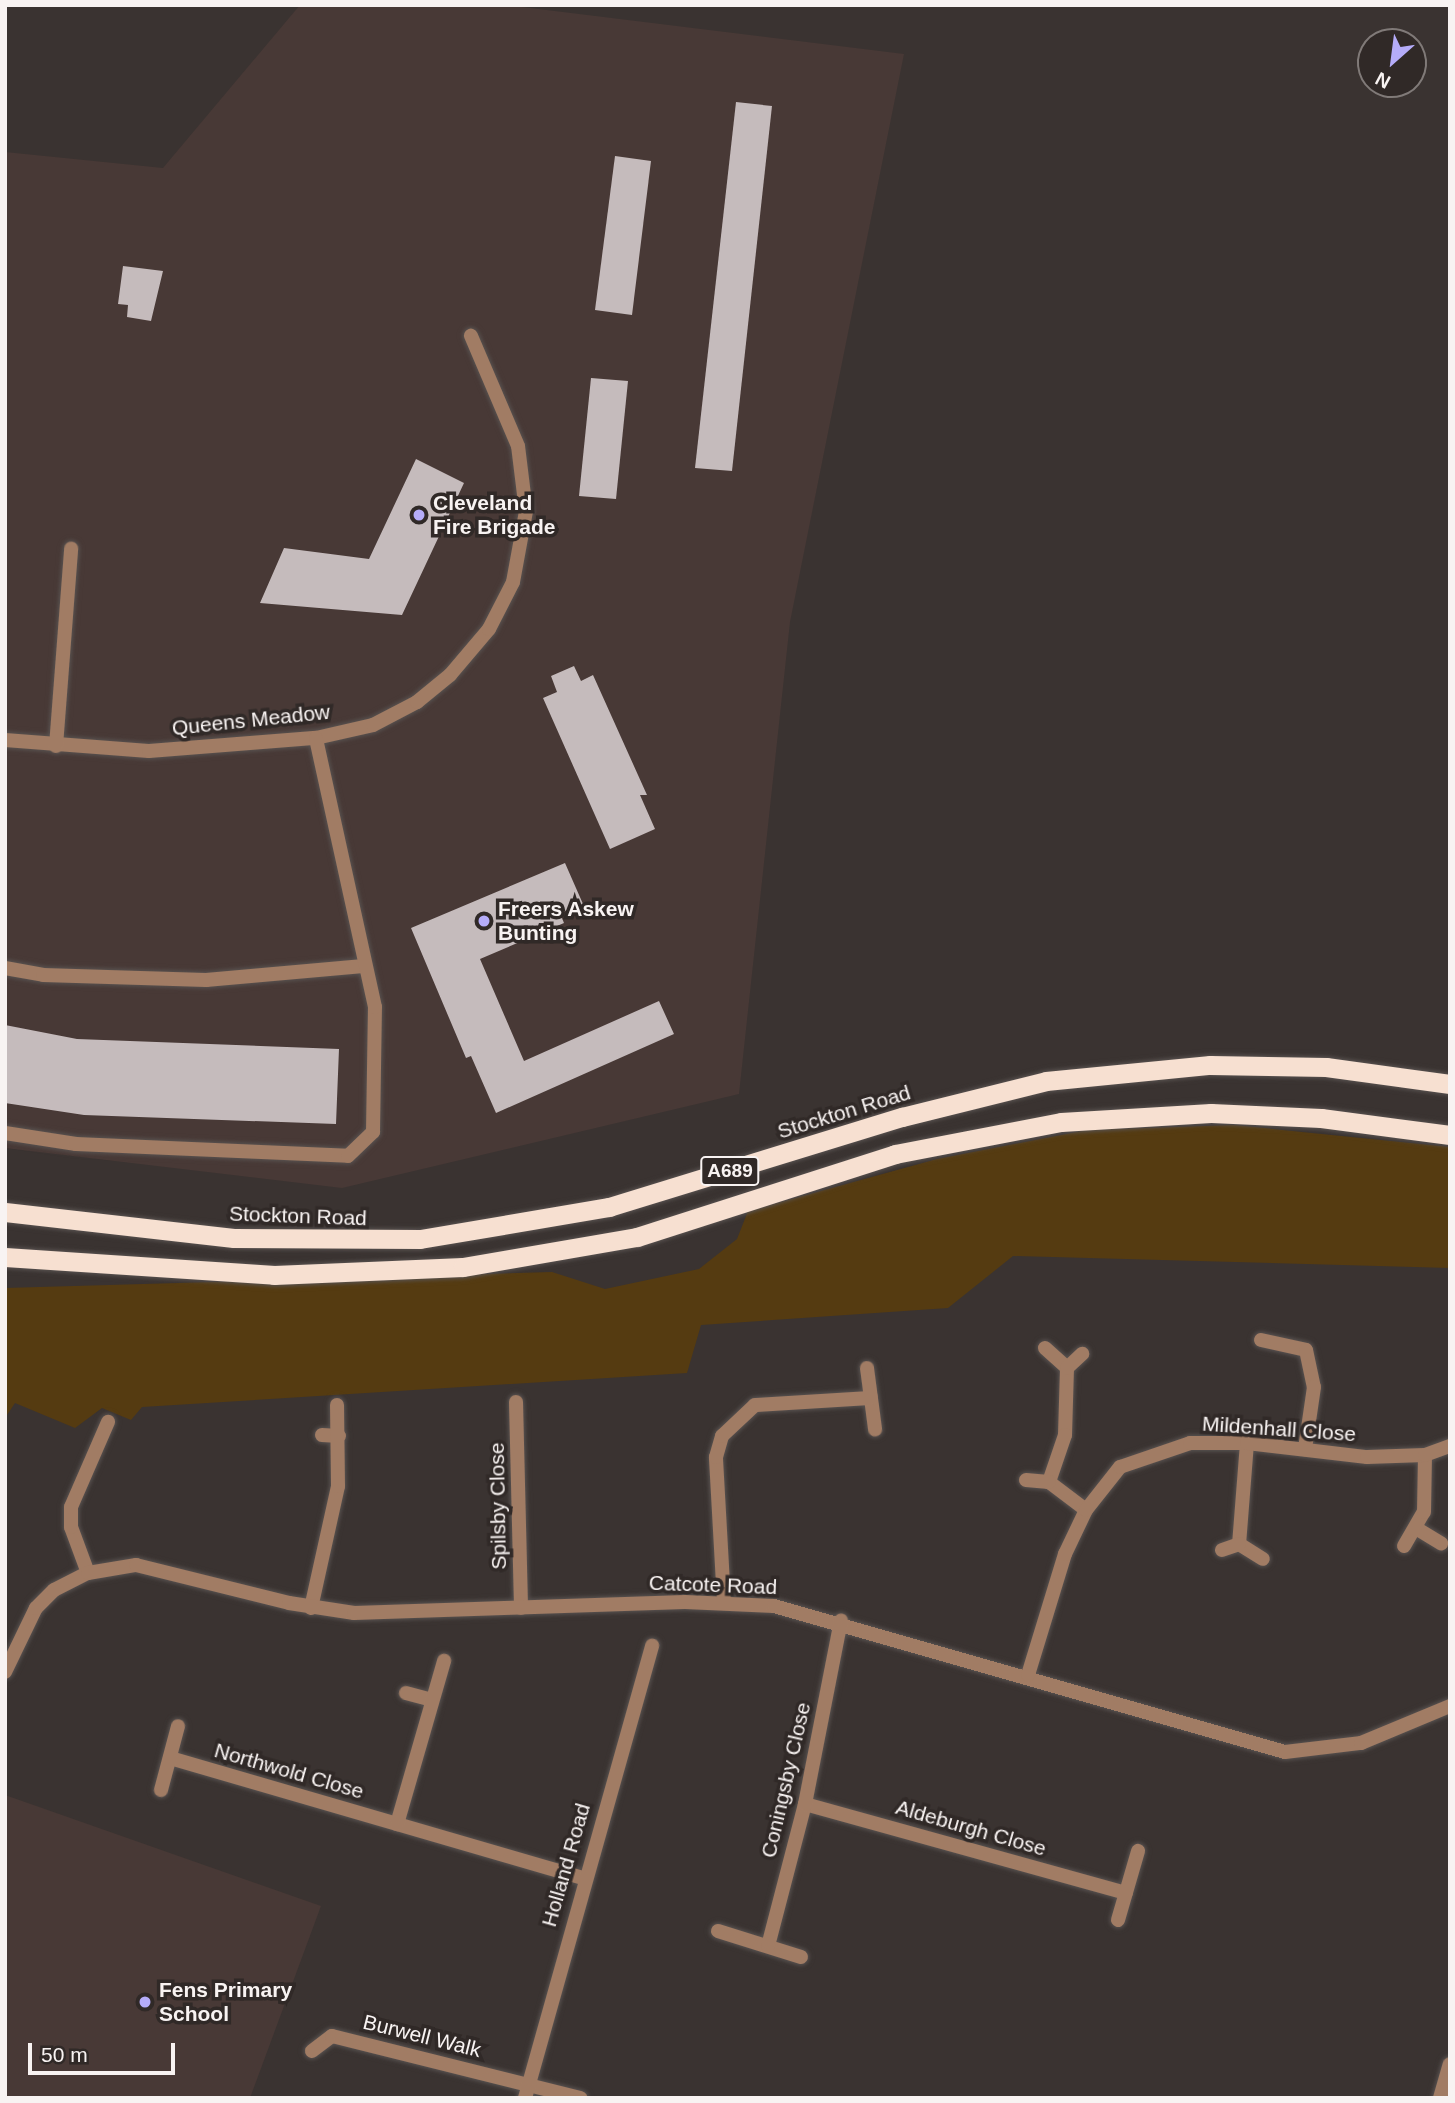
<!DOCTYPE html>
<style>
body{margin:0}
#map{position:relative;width:1455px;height:2103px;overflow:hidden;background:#3a3331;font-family:Helvetica,sans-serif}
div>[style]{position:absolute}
.built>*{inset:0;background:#483936}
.green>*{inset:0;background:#553b11}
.building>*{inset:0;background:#c5bbbc}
.roads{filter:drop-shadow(0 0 2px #585250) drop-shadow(0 0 2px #585250)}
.minor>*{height:14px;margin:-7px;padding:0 7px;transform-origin:7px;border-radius:7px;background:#a17c64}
.trunk>*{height:19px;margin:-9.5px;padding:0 9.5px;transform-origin:9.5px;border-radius:9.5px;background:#f7e0d1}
.dots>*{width:19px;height:19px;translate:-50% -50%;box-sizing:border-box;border:4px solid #302927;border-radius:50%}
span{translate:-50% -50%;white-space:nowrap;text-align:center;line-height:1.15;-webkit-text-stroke:7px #302927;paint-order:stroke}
.shield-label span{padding:2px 5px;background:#302927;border:2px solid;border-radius:5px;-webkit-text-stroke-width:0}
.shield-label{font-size:19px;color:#f8f3f2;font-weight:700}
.poi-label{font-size:21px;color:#f8f3f2;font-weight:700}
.left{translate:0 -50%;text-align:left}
.street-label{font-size:21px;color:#f8f3f2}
.frame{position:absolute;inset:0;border:7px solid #f8f3f2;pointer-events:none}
.north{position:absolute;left:1357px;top:28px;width:70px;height:70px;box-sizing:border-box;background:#302927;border:2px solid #807a78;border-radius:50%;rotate:208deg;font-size:19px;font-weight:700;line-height:28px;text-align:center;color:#f8f3f2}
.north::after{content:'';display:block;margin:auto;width:24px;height:32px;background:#b5acf9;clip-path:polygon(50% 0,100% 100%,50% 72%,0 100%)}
.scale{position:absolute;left:28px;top:2043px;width:147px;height:32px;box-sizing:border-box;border:4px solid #f8f3f2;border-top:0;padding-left:9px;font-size:21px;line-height:24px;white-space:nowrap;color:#f8f3f2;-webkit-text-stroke:5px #302927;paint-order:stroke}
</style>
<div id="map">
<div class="built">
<i style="clip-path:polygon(300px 5px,505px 5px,904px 54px,790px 622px,739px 1094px,342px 1188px,5px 1148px,5px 152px,163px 168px)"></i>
<i style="clip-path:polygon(5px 1795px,321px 1906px,250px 2098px,5px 2098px)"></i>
</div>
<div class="green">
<i style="clip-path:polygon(1234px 1125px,1450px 1147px,1450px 1268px,1013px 1256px,948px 1308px,701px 1325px,687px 1373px,142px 1407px,131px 1420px,102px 1408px,75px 1428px,15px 1403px,5px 1418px,5px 1288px,552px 1272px,605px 1289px,699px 1269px,737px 1239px,748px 1211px,937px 1159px,1087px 1130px)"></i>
</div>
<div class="building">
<i style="clip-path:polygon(736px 102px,772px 106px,732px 471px,695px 468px)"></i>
<i style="clip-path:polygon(615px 156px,651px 161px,632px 315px,595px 310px)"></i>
<i style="clip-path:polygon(123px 266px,163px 271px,151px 321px,127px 317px,128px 305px,118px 304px)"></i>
<i style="clip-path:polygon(591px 378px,628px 381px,616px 499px,579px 496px)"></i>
<i style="clip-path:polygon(416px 459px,464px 483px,402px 615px,260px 603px,284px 548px,369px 559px)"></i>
<i style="clip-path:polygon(574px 666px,581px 681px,593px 675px,647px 795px,640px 795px,655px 829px,610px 849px,543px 698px,557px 692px,551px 676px)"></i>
<i style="clip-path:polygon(565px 863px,583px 904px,560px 913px,564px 923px,480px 959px,524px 1061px,659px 1001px,674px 1034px,496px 1113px,471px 1056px,466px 1058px,411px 928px)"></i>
<i style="clip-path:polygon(5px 1025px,77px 1039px,339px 1049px,336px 1124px,84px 1115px,5px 1103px)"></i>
</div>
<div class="roads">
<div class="minor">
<i style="left:5px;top:740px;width:144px;rotate:4.4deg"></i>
<i style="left:149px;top:751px;width:168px;rotate:-4.5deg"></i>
<i style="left:316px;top:738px;width:58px;rotate:-12.8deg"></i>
<i style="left:373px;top:725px;width:50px;rotate:-27.6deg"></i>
<i style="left:417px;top:702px;width:43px;rotate:-39.3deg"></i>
<i style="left:450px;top:675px;width:60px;rotate:-49.7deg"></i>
<i style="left:489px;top:629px;width:53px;rotate:-62.9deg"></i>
<i style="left:513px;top:582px;width:72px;rotate:-79.6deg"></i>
<i style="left:526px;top:511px;width:65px;rotate:-97deg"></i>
<i style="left:518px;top:446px;width:120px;rotate:-113.1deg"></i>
<i style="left:56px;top:746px;width:198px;rotate:-85.6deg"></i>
<i style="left:5px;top:968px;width:39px;rotate:10deg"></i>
<i style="left:43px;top:975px;width:163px;rotate:1.8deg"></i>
<i style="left:206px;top:980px;width:158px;rotate:-5.1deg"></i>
<i style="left:5px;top:1133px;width:72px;rotate:8.8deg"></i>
<i style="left:76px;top:1144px;width:272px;rotate:2.5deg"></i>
<i style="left:348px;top:1156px;width:35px;rotate:-44deg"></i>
<i style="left:373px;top:1132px;width:125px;rotate:-89.1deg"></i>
<i style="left:375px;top:1007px;width:275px;rotate:-102.4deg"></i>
<i style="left:1261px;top:1340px;width:46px;rotate:12.5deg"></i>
<i style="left:1306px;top:1350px;width:38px;rotate:78deg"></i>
<i style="left:1314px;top:1387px;width:63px;rotate:98.3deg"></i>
<i style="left:1045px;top:1348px;width:30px;rotate:42deg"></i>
<i style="left:1067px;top:1368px;width:67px;rotate:91.7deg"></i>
<i style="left:1065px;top:1435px;width:50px;rotate:108.8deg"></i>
<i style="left:1049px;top:1482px;width:46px;rotate:37.1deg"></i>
<i style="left:867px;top:1368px;width:62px;rotate:82.5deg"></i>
<i style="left:1067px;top:1368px;width:21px;rotate:-43deg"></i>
<i style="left:516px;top:1402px;width:206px;rotate:88.6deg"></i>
<i style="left:322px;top:1435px;width:17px;rotate:3deg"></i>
<i style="left:1247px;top:1443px;width:101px;rotate:94.5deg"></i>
<i style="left:1239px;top:1544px;width:28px;rotate:32deg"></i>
<i style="left:1026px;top:1480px;width:23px;rotate:5deg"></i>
<i style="left:1419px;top:1530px;width:26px;rotate:31deg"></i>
<i style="left:1404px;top:1546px;width:39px;rotate:-60deg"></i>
<i style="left:1424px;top:1512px;width:57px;rotate:-89deg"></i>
<i style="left:1222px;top:1550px;width:18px;rotate:-19deg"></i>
<i style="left:88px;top:1573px;width:49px;rotate:-110.3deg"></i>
<i style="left:71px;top:1527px;width:20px;rotate:-90deg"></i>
<i style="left:71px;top:1507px;width:93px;rotate:-66.5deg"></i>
<i style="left:724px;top:1602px;width:145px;rotate:-93.2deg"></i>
<i style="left:716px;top:1457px;width:22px;rotate:-74deg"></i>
<i style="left:722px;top:1436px;width:45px;rotate:-43.2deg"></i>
<i style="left:755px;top:1405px;width:116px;rotate:-3.5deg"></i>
<i style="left:311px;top:1608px;width:125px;rotate:-77.5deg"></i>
<i style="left:338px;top:1486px;width:81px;rotate:-90.7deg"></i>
<i style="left:5px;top:1672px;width:71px;rotate:-64.2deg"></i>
<i style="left:36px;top:1608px;width:25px;rotate:-45deg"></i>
<i style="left:54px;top:1590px;width:38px;rotate:-27deg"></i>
<i style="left:88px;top:1573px;width:49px;rotate:-9.5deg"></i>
<i style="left:136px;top:1565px;width:158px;rotate:13.9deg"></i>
<i style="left:289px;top:1603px;width:66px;rotate:8.7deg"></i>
<i style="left:354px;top:1613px;width:331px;rotate:-1.9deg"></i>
<i style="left:685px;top:1602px;width:89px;rotate:2.6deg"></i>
<i style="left:774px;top:1606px;width:531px;rotate:15.95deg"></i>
<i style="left:1285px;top:1752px;width:77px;rotate:-6.8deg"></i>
<i style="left:1361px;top:1743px;width:96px;rotate:-22.6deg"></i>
<i style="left:1028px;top:1675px;width:127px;rotate:-73deg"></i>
<i style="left:1065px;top:1554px;width:49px;rotate:-64.5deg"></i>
<i style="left:1086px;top:1510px;width:55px;rotate:-51.7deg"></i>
<i style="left:1120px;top:1467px;width:74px;rotate:-18.9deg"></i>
<i style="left:1190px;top:1443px;width:57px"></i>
<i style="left:1247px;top:1443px;width:121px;rotate:6.7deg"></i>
<i style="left:1367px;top:1457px;width:58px;rotate:-2deg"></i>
<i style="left:1425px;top:1455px;width:27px;rotate:-20deg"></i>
<i style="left:406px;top:1693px;width:27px;rotate:15deg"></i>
<i style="left:170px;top:1758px;width:430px;rotate:16.2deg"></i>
<i style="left:161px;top:1790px;width:66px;rotate:-75.1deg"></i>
<i style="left:805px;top:1804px;width:333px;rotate:15.5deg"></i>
<i style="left:397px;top:1824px;width:170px;rotate:-73.9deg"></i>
<i style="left:1118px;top:1920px;width:72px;rotate:-73.8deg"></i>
<i style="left:718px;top:1931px;width:87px;rotate:17.4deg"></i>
<i style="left:768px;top:1946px;width:147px;rotate:-75.4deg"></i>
<i style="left:805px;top:1804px;width:187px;rotate:-78.9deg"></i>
<i style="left:312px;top:2051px;width:25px;rotate:-37deg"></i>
<i style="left:332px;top:2036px;width:256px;rotate:14deg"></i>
<i style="left:525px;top:2098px;width:470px;rotate:-74.3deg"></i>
<i style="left:1440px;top:2098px;width:35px;rotate:-74deg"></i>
</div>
<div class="trunk">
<i style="left:5px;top:1212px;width:230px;rotate:6.5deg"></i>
<i style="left:234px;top:1238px;width:186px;rotate:0.3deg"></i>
<i style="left:420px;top:1239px;width:192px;rotate:-9.6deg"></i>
<i style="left:609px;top:1207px;width:307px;rotate:-17.1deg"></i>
<i style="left:902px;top:1117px;width:148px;rotate:-14deg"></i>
<i style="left:1046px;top:1081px;width:165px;rotate:-5.6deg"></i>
<i style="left:1210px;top:1065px;width:116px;rotate:1deg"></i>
<i style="left:1326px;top:1067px;width:125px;rotate:7.8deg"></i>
<i style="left:5px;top:1257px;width:270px;rotate:3.8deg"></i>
<i style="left:274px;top:1275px;width:189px;rotate:-2.4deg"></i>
<i style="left:463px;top:1267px;width:177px;rotate:-9.8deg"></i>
<i style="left:637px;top:1237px;width:271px;rotate:-17.8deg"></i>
<i style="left:895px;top:1154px;width:169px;rotate:-10.9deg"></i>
<i style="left:1061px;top:1122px;width:150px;rotate:-3.4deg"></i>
<i style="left:1211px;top:1113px;width:110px;rotate:2.6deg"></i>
<i style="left:1321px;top:1118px;width:130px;rotate:7.5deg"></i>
</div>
</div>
<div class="dots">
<i style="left:419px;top:515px;background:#b5acf9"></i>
<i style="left:484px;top:921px;background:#b5acf9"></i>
<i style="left:145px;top:2002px;background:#b5acf9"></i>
</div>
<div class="shield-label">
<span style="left:730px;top:1171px">A689</span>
</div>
<div class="poi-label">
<span class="left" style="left:433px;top:515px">Cleveland<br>Fire Brigade</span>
<span class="left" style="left:498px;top:921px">Freers Askew<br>Bunting</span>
<span class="left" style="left:159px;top:2002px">Fens Primary<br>School</span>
</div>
<div class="street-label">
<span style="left:251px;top:720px;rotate:-6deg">Queens Meadow</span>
<span style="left:844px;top:1112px;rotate:-17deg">Stockton Road</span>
<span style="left:298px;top:1216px;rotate:2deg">Stockton Road</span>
<span style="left:1279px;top:1429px;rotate:4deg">Mildenhall Close</span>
<span style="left:498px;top:1506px;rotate:-91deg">Spilsby Close</span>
<span style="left:713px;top:1585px;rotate:2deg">Catcote Road</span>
<span style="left:289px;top:1771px;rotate:16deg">Northwold Close</span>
<span style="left:786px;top:1780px;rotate:-77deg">Coningsby Close</span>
<span style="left:971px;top:1828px;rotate:16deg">Aldeburgh Close</span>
<span style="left:566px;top:1865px;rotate:-74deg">Holland Road</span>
<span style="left:422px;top:2036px;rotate:14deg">Burwell Walk</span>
</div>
<div class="frame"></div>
<div class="north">N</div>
<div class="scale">50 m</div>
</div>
